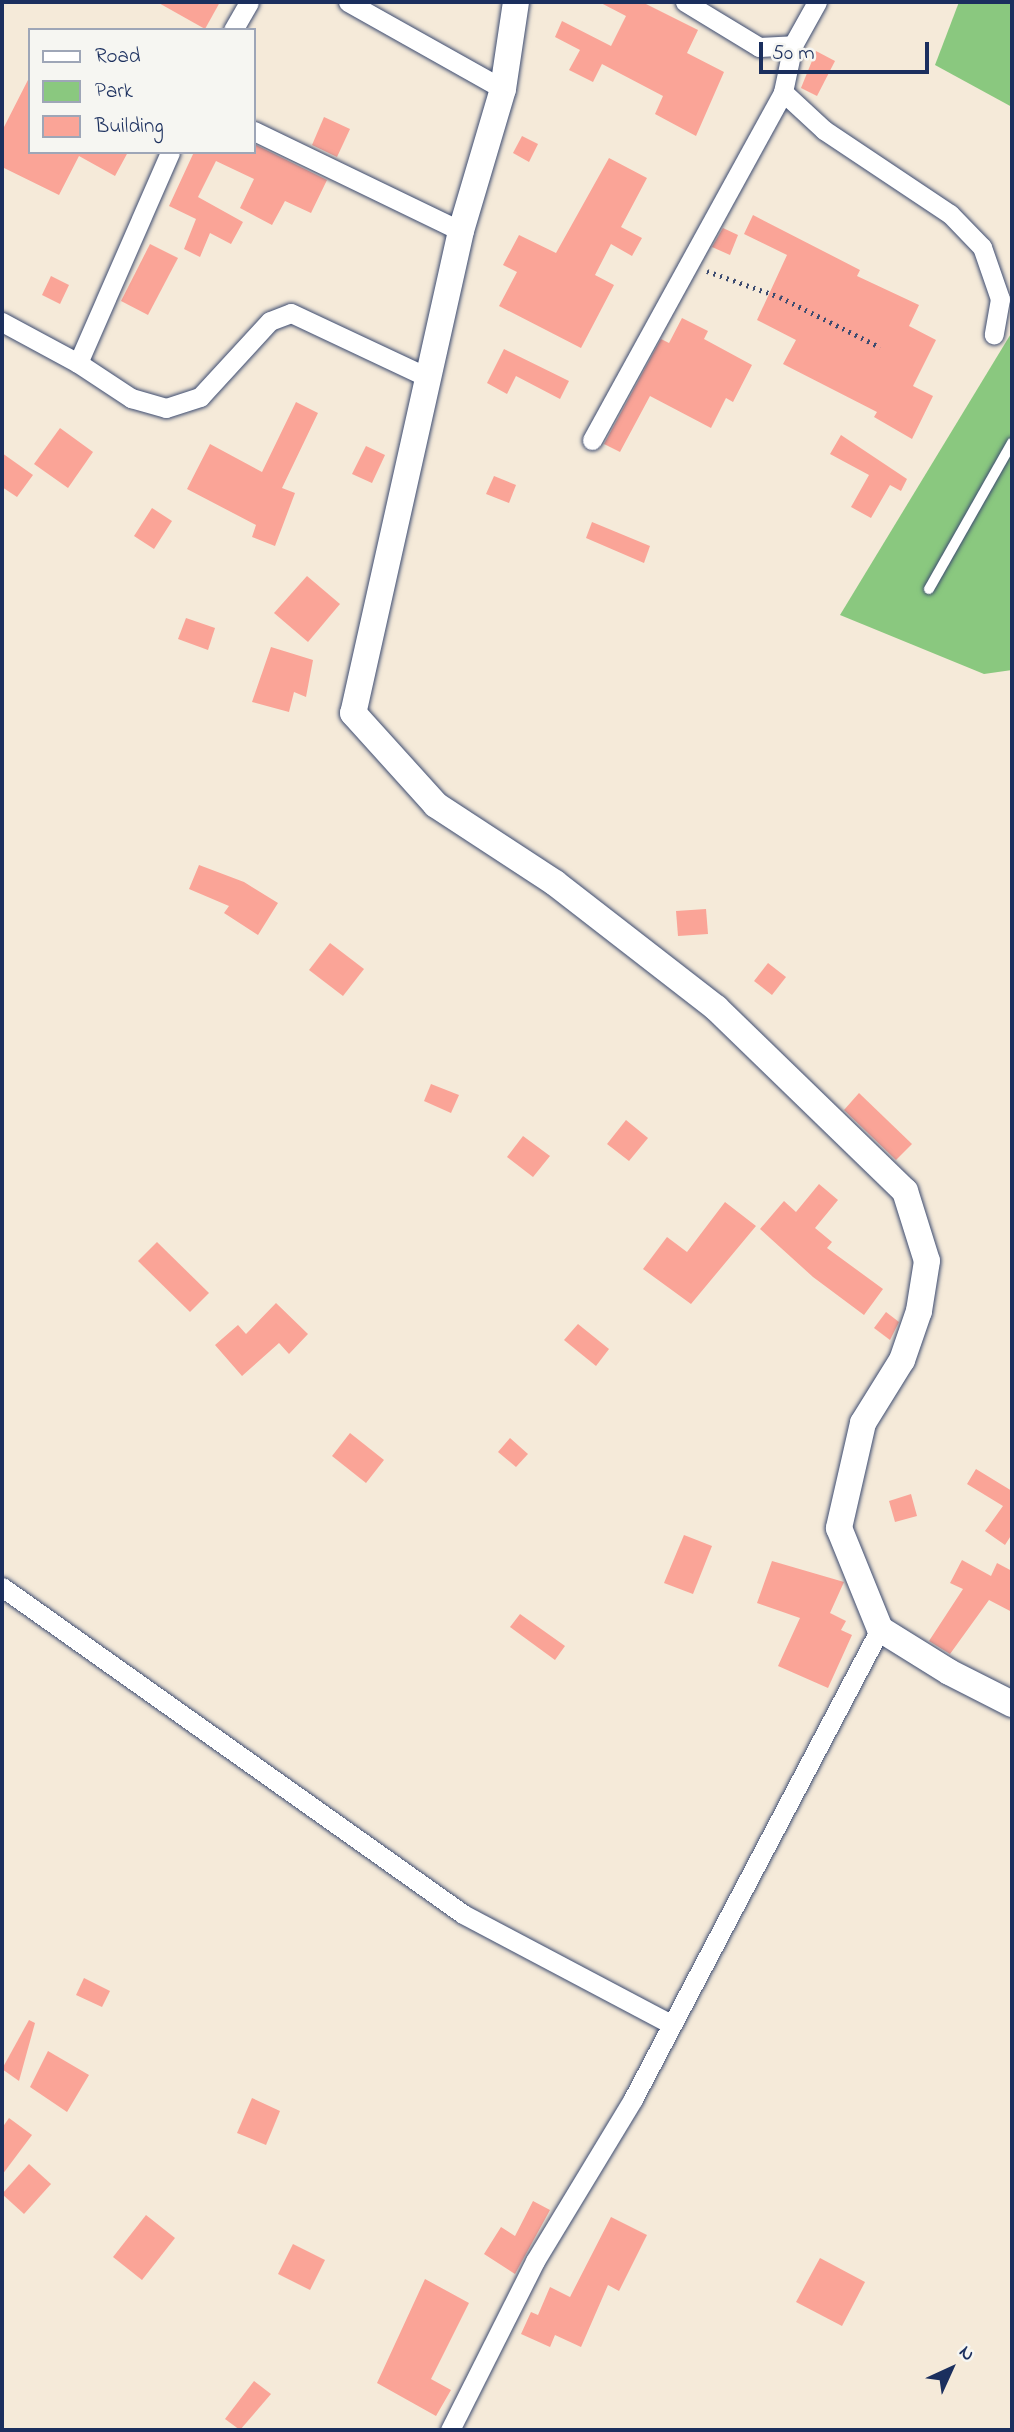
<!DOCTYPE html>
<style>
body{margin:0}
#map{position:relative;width:1014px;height:2432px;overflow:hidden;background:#f5ead9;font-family:"Indie Flower",sans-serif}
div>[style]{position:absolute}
.green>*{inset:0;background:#8ac87f}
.building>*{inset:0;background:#faa497}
.path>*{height:4.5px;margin-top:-2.25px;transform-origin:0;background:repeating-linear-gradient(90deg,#3c4b70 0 2px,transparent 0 7px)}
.roads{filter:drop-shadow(0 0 2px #3c4b70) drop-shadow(0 0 2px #3c4b70)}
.lane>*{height:10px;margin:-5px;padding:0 5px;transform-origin:5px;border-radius:5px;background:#fff}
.street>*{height:19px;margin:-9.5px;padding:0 9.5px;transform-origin:9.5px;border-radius:9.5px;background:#fff}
.secondary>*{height:26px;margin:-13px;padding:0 13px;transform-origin:13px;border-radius:13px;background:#fff}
span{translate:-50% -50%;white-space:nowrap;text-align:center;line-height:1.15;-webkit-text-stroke:6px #f6f6f2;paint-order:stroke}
.frame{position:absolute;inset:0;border:4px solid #1b2f5e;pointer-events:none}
.legend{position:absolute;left:28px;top:28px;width:228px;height:126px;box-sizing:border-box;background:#f6f6f2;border:2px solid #9ea6b7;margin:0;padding:9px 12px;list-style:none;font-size:21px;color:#1b2f5e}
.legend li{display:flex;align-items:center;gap:14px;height:35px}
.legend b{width:35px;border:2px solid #9ea6b7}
.north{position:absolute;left:916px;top:2334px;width:70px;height:70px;-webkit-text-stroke:5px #f6f6f2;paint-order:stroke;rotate:45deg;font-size:19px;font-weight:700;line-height:28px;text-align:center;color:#1b2f5e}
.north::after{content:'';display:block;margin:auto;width:24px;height:32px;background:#1b2f5e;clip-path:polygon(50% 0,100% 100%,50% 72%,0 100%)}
.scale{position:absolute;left:759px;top:42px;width:170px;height:32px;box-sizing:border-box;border:4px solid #1b2f5e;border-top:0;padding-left:9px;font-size:21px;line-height:24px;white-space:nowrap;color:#1b2f5e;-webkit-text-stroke:5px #f6f6f2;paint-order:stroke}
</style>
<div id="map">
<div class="green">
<i style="clip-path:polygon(959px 2px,1012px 2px,1012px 107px,935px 65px)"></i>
<i style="clip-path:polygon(1012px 332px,1012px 670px,984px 674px,840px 615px)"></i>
</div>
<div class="building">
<i style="clip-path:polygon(157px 2px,220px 2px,205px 29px)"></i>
<i style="clip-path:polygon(599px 2px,642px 2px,698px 30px,687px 53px,724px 72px,696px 136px,655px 114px,663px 96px,602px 64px,593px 82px,569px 70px,580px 50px,555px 37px,562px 21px,611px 46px,626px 16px)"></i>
<i style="clip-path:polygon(816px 51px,835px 61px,817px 96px,801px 88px)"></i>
<i style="clip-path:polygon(30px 76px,30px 152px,128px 152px,115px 176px,79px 156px,59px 195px,2px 167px,4px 127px)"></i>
<i style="clip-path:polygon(324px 117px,350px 129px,337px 157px,312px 145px)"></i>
<i style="clip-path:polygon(522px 136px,538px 144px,529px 162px,513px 153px)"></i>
<i style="clip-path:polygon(254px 144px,327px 180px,311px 213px,285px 201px,272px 225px,240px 208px,254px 179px,216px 161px,198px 197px,243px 222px,231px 244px,210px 233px,200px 257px,184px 249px,196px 219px,169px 206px,194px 152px,254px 152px)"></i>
<i style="clip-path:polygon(609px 158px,647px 178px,621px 227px,642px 238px,632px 256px,611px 244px,595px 275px,614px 285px,581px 348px,499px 306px,517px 272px,503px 265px,519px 235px,556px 253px)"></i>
<i style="clip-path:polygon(753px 215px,860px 270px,857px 276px,919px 305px,909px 326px,936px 340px,913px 386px,933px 396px,912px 439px,874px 417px,877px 412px,783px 364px,796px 340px,757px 320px,787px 255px,744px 234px)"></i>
<i style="clip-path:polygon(723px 228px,738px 235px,730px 255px,712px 247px)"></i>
<i style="clip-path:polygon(150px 244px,178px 258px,148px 315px,121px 301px)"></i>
<i style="clip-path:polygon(51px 276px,69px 285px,60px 304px,42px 295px)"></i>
<i style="clip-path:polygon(682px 318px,708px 331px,704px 339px,752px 365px,733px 402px,726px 398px,711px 428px,650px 396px,620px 452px,604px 444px,661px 339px,669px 343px)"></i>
<i style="clip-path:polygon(504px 349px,569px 381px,560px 399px,516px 376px,507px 394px,487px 383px)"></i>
<i style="clip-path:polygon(296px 402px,318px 413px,282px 488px,295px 493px,275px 546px,252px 537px,256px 525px,187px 489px,210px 444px,262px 472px)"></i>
<i style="clip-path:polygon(60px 428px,93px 452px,68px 488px,34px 464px)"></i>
<i style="clip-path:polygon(841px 435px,907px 479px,901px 491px,890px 485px,871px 518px,851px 507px,869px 475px,830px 454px)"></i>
<i style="clip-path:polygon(366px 446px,385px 455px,372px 483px,352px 474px)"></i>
<i style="clip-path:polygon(2px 453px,33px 475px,17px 497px,2px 487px)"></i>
<i style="clip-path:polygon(494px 476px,516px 485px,509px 503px,486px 494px)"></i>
<i style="clip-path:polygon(152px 508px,172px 521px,154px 549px,134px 536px)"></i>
<i style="clip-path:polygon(592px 522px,650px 546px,644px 563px,586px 538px)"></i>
<i style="clip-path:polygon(307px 576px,340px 604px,308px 642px,274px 613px)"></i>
<i style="clip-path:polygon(186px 618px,215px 628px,208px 650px,178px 639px)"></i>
<i style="clip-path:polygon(271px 647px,313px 660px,306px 697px,294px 692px,289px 712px,252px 702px)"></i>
<i style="clip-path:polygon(199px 865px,244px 882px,278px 903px,258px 935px,224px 913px,229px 906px,189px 889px)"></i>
<i style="clip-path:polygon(706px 909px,708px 934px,678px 936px,676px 911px)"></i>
<i style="clip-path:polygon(330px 943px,364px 969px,343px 996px,309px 970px)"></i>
<i style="clip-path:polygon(768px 963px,786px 977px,772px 995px,754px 981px)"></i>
<i style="clip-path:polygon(431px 1084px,459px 1095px,451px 1113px,424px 1101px)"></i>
<i style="clip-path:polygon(859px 1093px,912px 1144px,896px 1160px,844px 1110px)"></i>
<i style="clip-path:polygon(626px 1120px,648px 1138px,629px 1161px,607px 1144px)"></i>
<i style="clip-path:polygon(523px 1136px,550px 1156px,533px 1177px,507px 1157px)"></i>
<i style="clip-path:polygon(819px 1184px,838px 1200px,815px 1228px,832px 1242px,827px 1248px,883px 1289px,864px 1315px,813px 1277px,760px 1229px,784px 1201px,796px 1212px)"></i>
<i style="clip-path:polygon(725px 1202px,756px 1226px,691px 1304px,643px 1269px,667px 1237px,687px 1252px)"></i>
<i style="clip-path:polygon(157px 1242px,209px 1293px,190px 1312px,138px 1261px)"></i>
<i style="clip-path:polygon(276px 1303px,308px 1334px,289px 1354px,279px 1343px,242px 1376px,215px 1345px,238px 1325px,246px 1334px)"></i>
<i style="clip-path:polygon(886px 1312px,899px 1322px,890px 1340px,874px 1328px)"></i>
<i style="clip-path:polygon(578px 1324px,609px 1349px,596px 1366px,564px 1340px)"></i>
<i style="clip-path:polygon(350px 1433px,384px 1460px,366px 1483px,332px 1456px)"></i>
<i style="clip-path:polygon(510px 1438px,528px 1454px,516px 1467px,498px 1452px)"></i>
<i style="clip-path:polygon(976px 1469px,1012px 1491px,1012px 1534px,1005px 1545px,985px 1531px,1003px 1506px,967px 1484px)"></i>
<i style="clip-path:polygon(911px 1494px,917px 1516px,895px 1522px,889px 1501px)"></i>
<i style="clip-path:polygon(684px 1535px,712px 1546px,693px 1594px,664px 1583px)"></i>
<i style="clip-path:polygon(962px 1560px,991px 1576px,997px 1563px,1012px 1571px,1012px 1612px,989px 1600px,950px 1654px,929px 1641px,963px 1589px,950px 1583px)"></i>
<i style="clip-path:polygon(772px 1561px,844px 1582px,830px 1613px,846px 1621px,841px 1630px,852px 1635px,828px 1688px,778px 1666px,800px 1618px,757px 1603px)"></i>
<i style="clip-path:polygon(520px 1614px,565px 1646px,555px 1660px,510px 1627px)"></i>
<i style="clip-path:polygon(84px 1978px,110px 1991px,102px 2007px,76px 1995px)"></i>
<i style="clip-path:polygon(29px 2020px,35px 2023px,19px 2081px,2px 2069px)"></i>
<i style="clip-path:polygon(48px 2051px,89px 2075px,67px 2112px,30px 2087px)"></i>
<i style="clip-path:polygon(252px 2098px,280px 2111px,266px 2145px,237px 2133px)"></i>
<i style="clip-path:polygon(9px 2118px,32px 2135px,2px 2175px,2px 2128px)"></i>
<i style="clip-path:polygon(29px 2164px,51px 2184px,24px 2214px,2px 2194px)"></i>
<i style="clip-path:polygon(533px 2201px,550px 2210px,515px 2274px,484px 2254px,501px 2227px,515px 2236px)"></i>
<i style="clip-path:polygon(146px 2215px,175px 2238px,142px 2280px,113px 2257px)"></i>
<i style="clip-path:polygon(611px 2217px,647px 2235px,619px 2291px,608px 2285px,581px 2347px,555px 2335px,550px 2347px,521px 2334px,531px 2312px,538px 2315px,550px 2287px,570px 2297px)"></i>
<i style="clip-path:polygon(293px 2244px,325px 2260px,310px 2290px,278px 2274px)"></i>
<i style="clip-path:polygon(820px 2258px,865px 2282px,842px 2326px,796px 2302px)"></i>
<i style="clip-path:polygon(425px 2279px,469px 2303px,431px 2379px,451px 2390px,436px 2416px,377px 2383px)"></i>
<i style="clip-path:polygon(254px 2381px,271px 2394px,240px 2430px,225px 2419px)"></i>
</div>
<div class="path">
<i style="left:707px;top:271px;width:77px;rotate:19.6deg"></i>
<i style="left:780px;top:297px;width:112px;rotate:26.6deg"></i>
</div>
<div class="roads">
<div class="lane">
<i style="left:929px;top:589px;width:168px;rotate:-60.4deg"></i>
</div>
<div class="street">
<i style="left:348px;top:2px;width:178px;rotate:29.3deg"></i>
<i style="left:685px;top:2px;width:87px;rotate:31.3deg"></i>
<i style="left:759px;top:47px;width:34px;rotate:-3deg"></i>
<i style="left:233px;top:30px;width:32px;rotate:-60deg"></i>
<i style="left:783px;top:92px;width:56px;rotate:42.8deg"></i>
<i style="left:824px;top:130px;width:151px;rotate:33.7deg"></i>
<i style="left:950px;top:214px;width:46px;rotate:45.9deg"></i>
<i style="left:982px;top:247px;width:55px;rotate:70.9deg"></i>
<i style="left:1000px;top:299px;width:36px;rotate:100deg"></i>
<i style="left:254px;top:131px;width:230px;rotate:25.8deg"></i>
<i style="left:2px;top:322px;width:86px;rotate:28.3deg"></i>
<i style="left:78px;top:363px;width:64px;rotate:33.4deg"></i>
<i style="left:131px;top:398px;width:36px;rotate:16deg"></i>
<i style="left:166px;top:408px;width:36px;rotate:-18deg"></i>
<i style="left:200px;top:397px;width:103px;rotate:-47.4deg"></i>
<i style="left:270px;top:321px;width:22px;rotate:-21deg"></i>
<i style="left:291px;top:313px;width:153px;rotate:25.2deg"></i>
<i style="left:78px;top:363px;width:230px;rotate:-66.4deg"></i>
<i style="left:592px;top:440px;width:397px;rotate:-61.2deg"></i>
<i style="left:783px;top:92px;width:48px;rotate:-78deg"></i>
<i style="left:793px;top:45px;width:49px;rotate:-60.8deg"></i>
<i style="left:2px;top:1587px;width:565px;rotate:35.35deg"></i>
<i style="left:463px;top:1914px;width:235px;rotate:27.9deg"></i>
<i style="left:450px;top:2430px;width:189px;rotate:-63.3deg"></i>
<i style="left:535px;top:2261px;width:189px;rotate:-58.8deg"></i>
<i style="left:633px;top:2099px;width:531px;rotate:-62.28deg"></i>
</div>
<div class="secondary">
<i style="left:516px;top:2px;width:88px;rotate:98.5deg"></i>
<i style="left:503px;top:89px;width:148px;rotate:106.5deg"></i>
<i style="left:461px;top:231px;width:494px;rotate:102.6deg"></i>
<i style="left:353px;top:713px;width:124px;rotate:47.9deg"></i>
<i style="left:436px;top:805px;width:142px;rotate:33.2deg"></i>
<i style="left:555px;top:883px;width:204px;rotate:37.8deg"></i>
<i style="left:716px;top:1008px;width:263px;rotate:44.1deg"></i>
<i style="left:905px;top:1191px;width:73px;rotate:72.6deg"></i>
<i style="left:927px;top:1261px;width:51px;rotate:99.1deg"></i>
<i style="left:919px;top:1311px;width:52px;rotate:109.1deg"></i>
<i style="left:902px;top:1360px;width:74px;rotate:121.8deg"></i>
<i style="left:863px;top:1423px;width:108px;rotate:102.9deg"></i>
<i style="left:839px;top:1528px;width:109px;rotate:67.9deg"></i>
<i style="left:880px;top:1629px;width:81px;rotate:31.9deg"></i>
<i style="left:949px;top:1672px;width:71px;rotate:26.9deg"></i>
</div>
</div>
<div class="frame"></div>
<ul class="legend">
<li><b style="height:9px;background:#fff"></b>Road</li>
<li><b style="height:19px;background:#8ac87f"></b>Park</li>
<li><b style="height:19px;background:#faa497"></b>Building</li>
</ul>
<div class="north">N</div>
<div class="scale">50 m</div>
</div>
